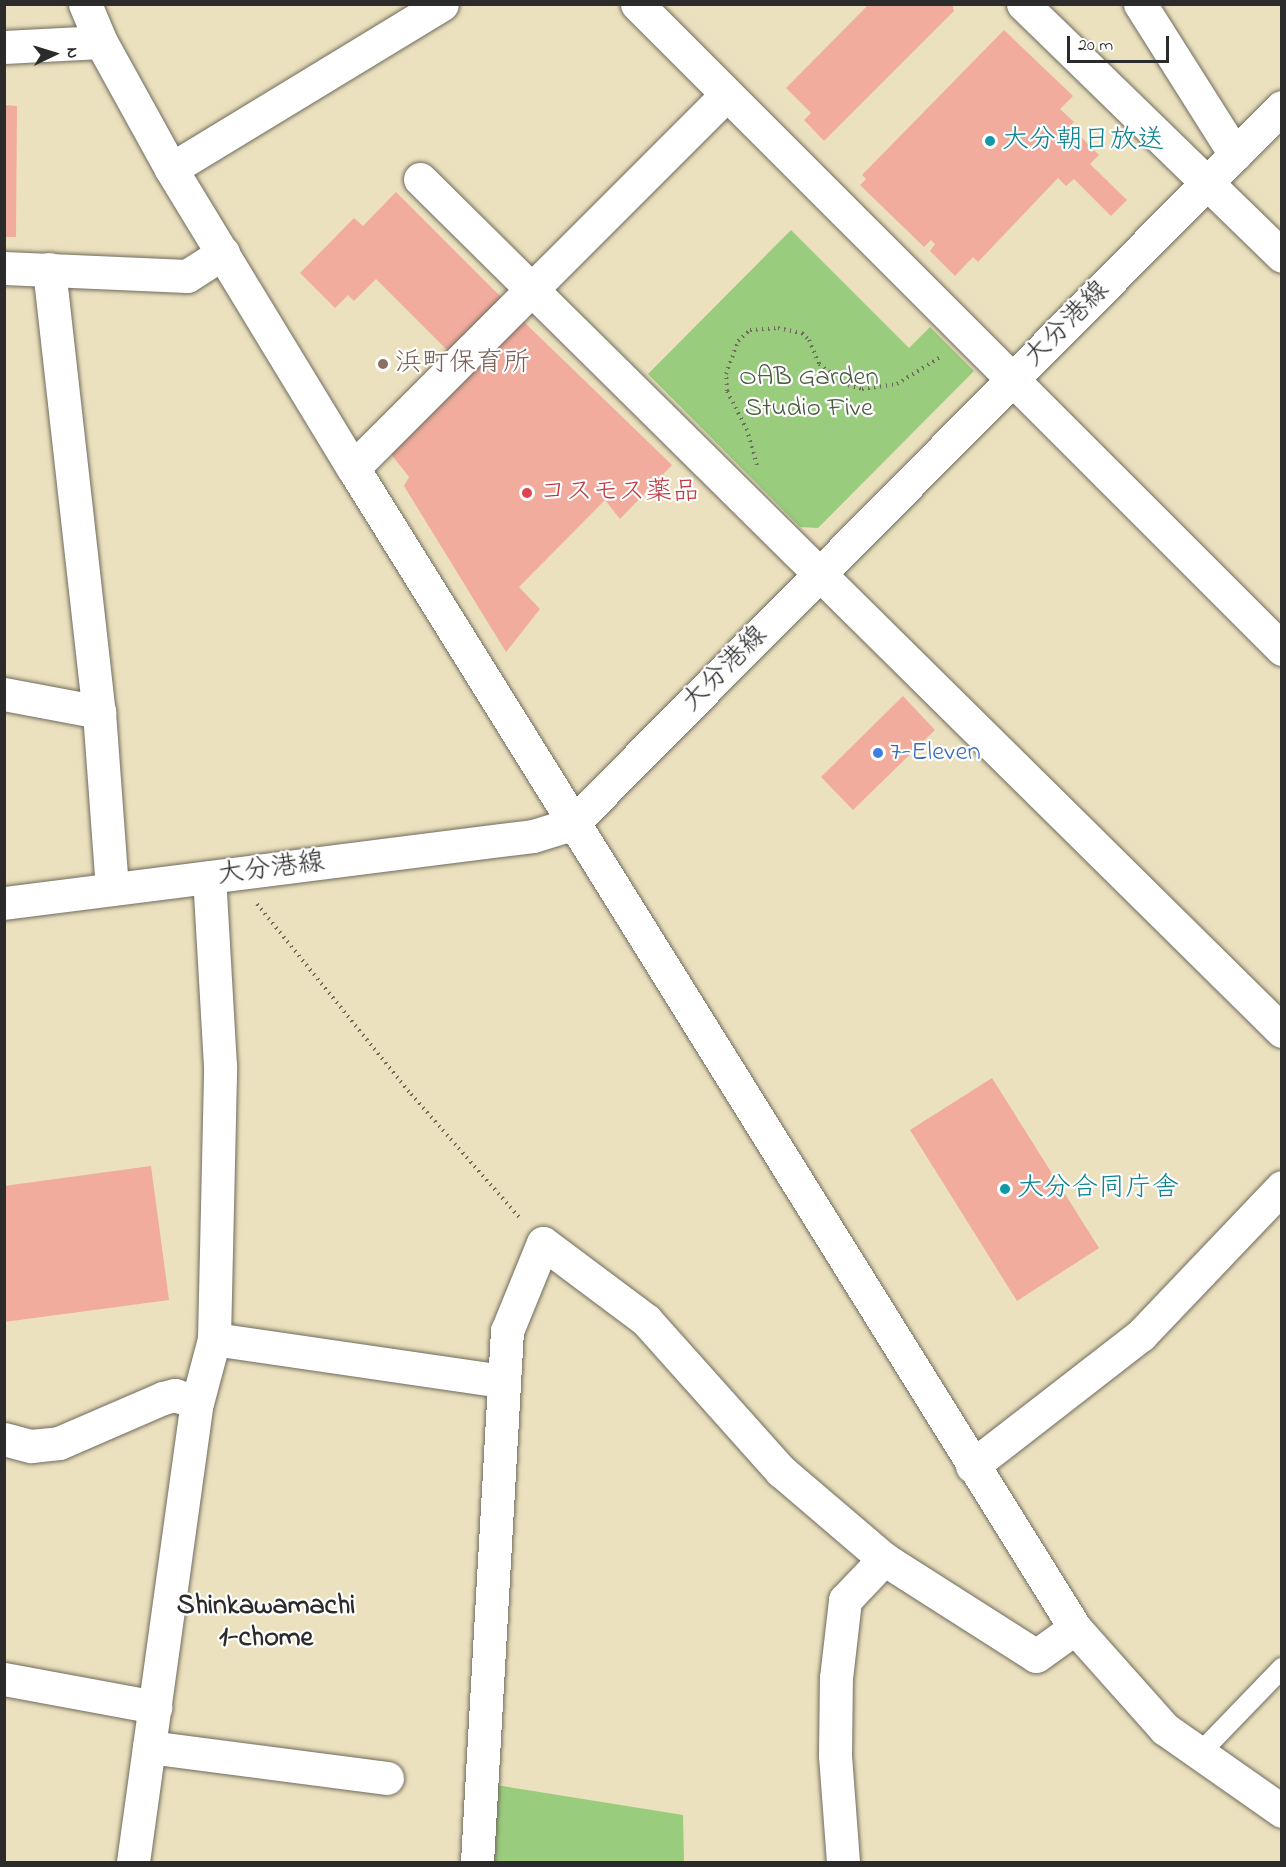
<!DOCTYPE html>
<meta charset="utf-8">
<style>
body{margin:0}
#map{position:relative;width:1286px;height:1867px;overflow:hidden;background:#ece1be;font-family:"Indie Flower","Klee One",sans-serif}
div>[style]{position:absolute}
.green>*{inset:0;background:#99cc7d}
.building>*{inset:0;background:#f1ac9d}
.path>*{height:4px;margin-top:-2px;transform-origin:0;background:repeating-linear-gradient(90deg,#6f6b5e 0 1.5px,transparent 0 6px)}
.roads{filter:drop-shadow(0 0 2px #6f6b5e) drop-shadow(0 0 2px #6f6b5e)}
.lane>*{height:20px;margin:-10px;padding:0 10px;transform-origin:10px;border-radius:10px;background:#fff}
.street>*{height:33px;margin:-16.5px;padding:0 16.5px;transform-origin:16.5px;border-radius:16.5px;background:#fff}
.secondary>*{height:33px;margin:-16.5px;padding:0 16.5px;transform-origin:16.5px;border-radius:16.5px;background:#fff}
.dots>*{width:16px;height:16px;translate:-50% -50%;box-sizing:border-box;border:3px solid #fff;border-radius:50%}
span{translate:-50% -50%;white-space:nowrap;text-align:center;line-height:1.15;-webkit-text-stroke:4.5px #fff;paint-order:stroke}
.culture-label{font-size:27px;color:#0d838f}
.left{translate:0 -50%;text-align:left}
.street-label{font-size:27px;color:#2b2b2b}
.education-label{font-size:27px;color:#785e54}
.park-label{font-size:27px;color:#4c5b44}
.health-label{font-size:27px;color:#be3a42}
.shop-label{font-size:27px;color:#366cbe}
.neighbourhood-label{font-size:28px;color:#2b2b2b;font-weight:700}
.frame{position:absolute;inset:0;border:6px solid #2b2b2b;pointer-events:none}
.north{position:absolute;left:24px;top:24px;width:60px;height:60px;-webkit-text-stroke:4px #fff;paint-order:stroke;rotate:86deg;font-size:16px;font-weight:700;line-height:24px;text-align:center;color:#2b2b2b}
.north::after{content:'';display:block;margin:auto;width:21px;height:27px;background:#2b2b2b;clip-path:polygon(50% 0,100% 100%,50% 72%,0 100%)}
.scale{position:absolute;left:1067px;top:36px;width:102px;height:27px;box-sizing:border-box;border:3px solid #2b2b2b;border-top:0;padding-left:8px;font-size:18px;line-height:21px;white-space:nowrap;color:#2b2b2b;-webkit-text-stroke:4px #fff;paint-order:stroke}
</style>
<div id="map">
<div class="green">
<i style="clip-path:polygon(791px 230px,909px 348px,930px 327px,974px 371px,818px 528px,800px 527px,648px 374px)"></i>
<i style="clip-path:polygon(490px 1784px,683px 1815px,684px 1862px,487px 1862px)"></i>
</div>
<div class="building">
<i style="clip-path:polygon(869px 4px,952px 4px,954px 11px,824px 141px,804px 120px,811px 113px,786px 88px)"></i>
<i style="clip-path:polygon(1004px 30px,1073px 96px,1060px 109px,1074px 122px,1070px 126px,1099px 155px,1090px 164px,1127px 200px,1111px 216px,1074px 179px,1066px 186px,1058px 178px,978px 262px,973px 257px,955px 276px,930px 251px,935px 244px,931px 240px,924px 247px,860px 185px,866px 179px,862px 175px)"></i>
<i style="clip-path:polygon(4px 105px,17px 106px,16px 237px,4px 237px)"></i>
<i style="clip-path:polygon(396px 192px,502px 298px,449px 352px,376px 279px,354px 301px,348px 295px,335px 308px,300px 273px,354px 218px,363px 226px)"></i>
<i style="clip-path:polygon(523px 321px,672px 465px,620px 519px,605px 500px,519px 587px,540px 609px,506px 652px,404px 486px,409px 477px,391px 454px)"></i>
<i style="clip-path:polygon(903px 696px,935px 730px,853px 810px,821px 777px)"></i>
<i style="clip-path:polygon(992px 1078px,1099px 1248px,1017px 1301px,910px 1130px)"></i>
<i style="clip-path:polygon(151px 1166px,169px 1300px,4px 1322px,4px 1186px)"></i>
</div>
<div class="path">
<i style="left:757px;top:465px;width:36px;rotate:-106deg"></i>
<i style="left:747px;top:430px;width:44px;rotate:-117.1deg"></i>
<i style="left:727px;top:391px;width:17px;rotate:-93deg"></i>
<i style="left:726px;top:374px;width:35px;rotate:-70deg"></i>
<i style="left:738px;top:341px;width:16px;rotate:-43deg"></i>
<i style="left:750px;top:330px;width:28px;rotate:-4deg"></i>
<i style="left:778px;top:328px;width:25px;rotate:12deg"></i>
<i style="left:802px;top:333px;width:10px;rotate:45deg"></i>
<i style="left:809px;top:340px;width:26px;rotate:67deg"></i>
<i style="left:819px;top:364px;width:36px;rotate:36deg"></i>
<i style="left:848px;top:385px;width:15px;rotate:16deg"></i>
<i style="left:862px;top:389px;width:35px;rotate:-8deg"></i>
<i style="left:897px;top:384px;width:53px;rotate:-31.9deg"></i>
<i style="left:257px;top:904px;width:245px;rotate:51deg"></i>
<i style="left:411px;top:1094px;width:165px;rotate:48.7deg"></i>
</div>
<div class="roads">
<div class="lane">
<i style="left:1199px;top:1754px;width:120px;rotate:-46deg"></i>
</div>
<div class="street">
<i style="left:637px;top:4px;width:912px;rotate:45deg"></i>
<i style="left:1023px;top:4px;width:361px;rotate:44.2deg"></i>
<i style="left:4px;top:47px;width:97px;rotate:-3deg"></i>
<i style="left:171px;top:169px;width:317px;rotate:-31.3deg"></i>
<i style="left:420px;top:179px;width:1212px;rotate:44.67deg"></i>
<i style="left:4px;top:268px;width:183px;rotate:2.5deg"></i>
<i style="left:187px;top:276px;width:43px;rotate:-32.6deg"></i>
<i style="left:49px;top:269px;width:446px;rotate:83.6deg"></i>
<i style="left:99px;top:712px;width:177px;rotate:85.8deg"></i>
<i style="left:353px;top:468px;width:528px;rotate:-45deg"></i>
<i style="left:4px;top:694px;width:97px;rotate:10.7deg"></i>
<i style="left:214px;top:1339px;width:291px;rotate:8.3deg"></i>
<i style="left:4px;top:1439px;width:28px;rotate:15deg"></i>
<i style="left:31px;top:1446px;width:28px;rotate:-6deg"></i>
<i style="left:59px;top:1443px;width:113px;rotate:-23.4deg"></i>
<i style="left:163px;top:1398px;width:12px;rotate:-14deg"></i>
<i style="left:175px;top:1395px;width:23px;rotate:20deg"></i>
<i style="left:197px;top:1403px;width:66px;rotate:-75.1deg"></i>
<i style="left:214px;top:1339px;width:273px;rotate:-88.7deg"></i>
<i style="left:220px;top:1066px;width:189px;rotate:-93.3deg"></i>
<i style="left:972px;top:1466px;width:214px;rotate:-37.8deg"></i>
<i style="left:1141px;top:1335px;width:204px;rotate:-46.4deg"></i>
<i style="left:4px;top:1679px;width:154px;rotate:10.5deg"></i>
<i style="left:149px;top:1747px;width:240px;rotate:7.4deg"></i>
<i style="left:133px;top:1862px;width:463px;rotate:-82.1deg"></i>
<i style="left:477px;top:1862px;width:532px;rotate:-86.77deg"></i>
<i style="left:507px;top:1331px;width:95px;rotate:-67.8deg"></i>
<i style="left:543px;top:1243px;width:129px;rotate:36.8deg"></i>
<i style="left:646px;top:1320px;width:203px;rotate:48.2deg"></i>
<i style="left:781px;top:1471px;width:135px;rotate:40.5deg"></i>
<i style="left:884px;top:1559px;width:180px;rotate:32.5deg"></i>
<i style="left:1036px;top:1656px;width:48px;rotate:-35.7deg"></i>
<i style="left:843px;top:1862px;width:107px;rotate:-94.3deg"></i>
<i style="left:835px;top:1755px;width:77px;rotate:-89.3deg"></i>
<i style="left:836px;top:1678px;width:79px;rotate:-83.4deg"></i>
<i style="left:845px;top:1600px;width:57px;rotate:-46.4deg"></i>
</div>
<div class="secondary">
<i style="left:85px;top:4px;width:41px;rotate:67.2deg"></i>
<i style="left:101px;top:42px;width:145px;rotate:61.1deg"></i>
<i style="left:171px;top:169px;width:350px;rotate:58.7deg"></i>
<i style="left:353px;top:468px;width:1366px;rotate:58.1deg"></i>
<i style="left:1075px;top:1628px;width:135px;rotate:48.3deg"></i>
<i style="left:1165px;top:1729px;width:143px;rotate:35deg"></i>
<i style="left:1140px;top:4px;width:178px;rotate:57.7deg"></i>
<i style="left:4px;top:903px;width:533px;rotate:-7.22deg"></i>
<i style="left:533px;top:836px;width:41px;rotate:-17.1deg"></i>
<i style="left:572px;top:824px;width:1009px;rotate:-45.28deg"></i>
</div>
</div>
<div class="dots">
<i style="left:990px;top:141px;background:#0f9aa8"></i>
<i style="left:383px;top:364px;background:#8d6e63"></i>
<i style="left:527px;top:493px;background:#e0444e"></i>
<i style="left:878px;top:753px;background:#3f7fe0"></i>
<i style="left:1005px;top:1189px;background:#0f9aa8"></i>
</div>
<div class="culture-label">
<span class="left" style="left:1002px;top:141px">大分朝日放送</span>
<span class="left" style="left:1017px;top:1189px">大分合同庁舎</span>
</div>
<div class="street-label">
<span style="left:1067px;top:324px;rotate:-45deg">大分港線</span>
<span style="left:725px;top:669px;rotate:-45deg">大分港線</span>
<span style="left:271px;top:869px;rotate:-7deg">大分港線</span>
</div>
<div class="education-label">
<span class="left" style="left:395px;top:364px">浜町保育所</span>
</div>
<div class="park-label">
<span style="left:809px;top:393px">OAB Garden<br>Studio Five</span>
</div>
<div class="health-label">
<span class="left" style="left:539px;top:493px">コスモス薬品</span>
</div>
<div class="shop-label">
<span class="left" style="left:890px;top:753px">7-Eleven</span>
</div>
<div class="neighbourhood-label">
<span style="left:266px;top:1623px">Shinkawamachi<br>1-chome</span>
</div>
<div class="frame"></div>
<div class="north">N</div>
<div class="scale">20 m</div>
</div>
